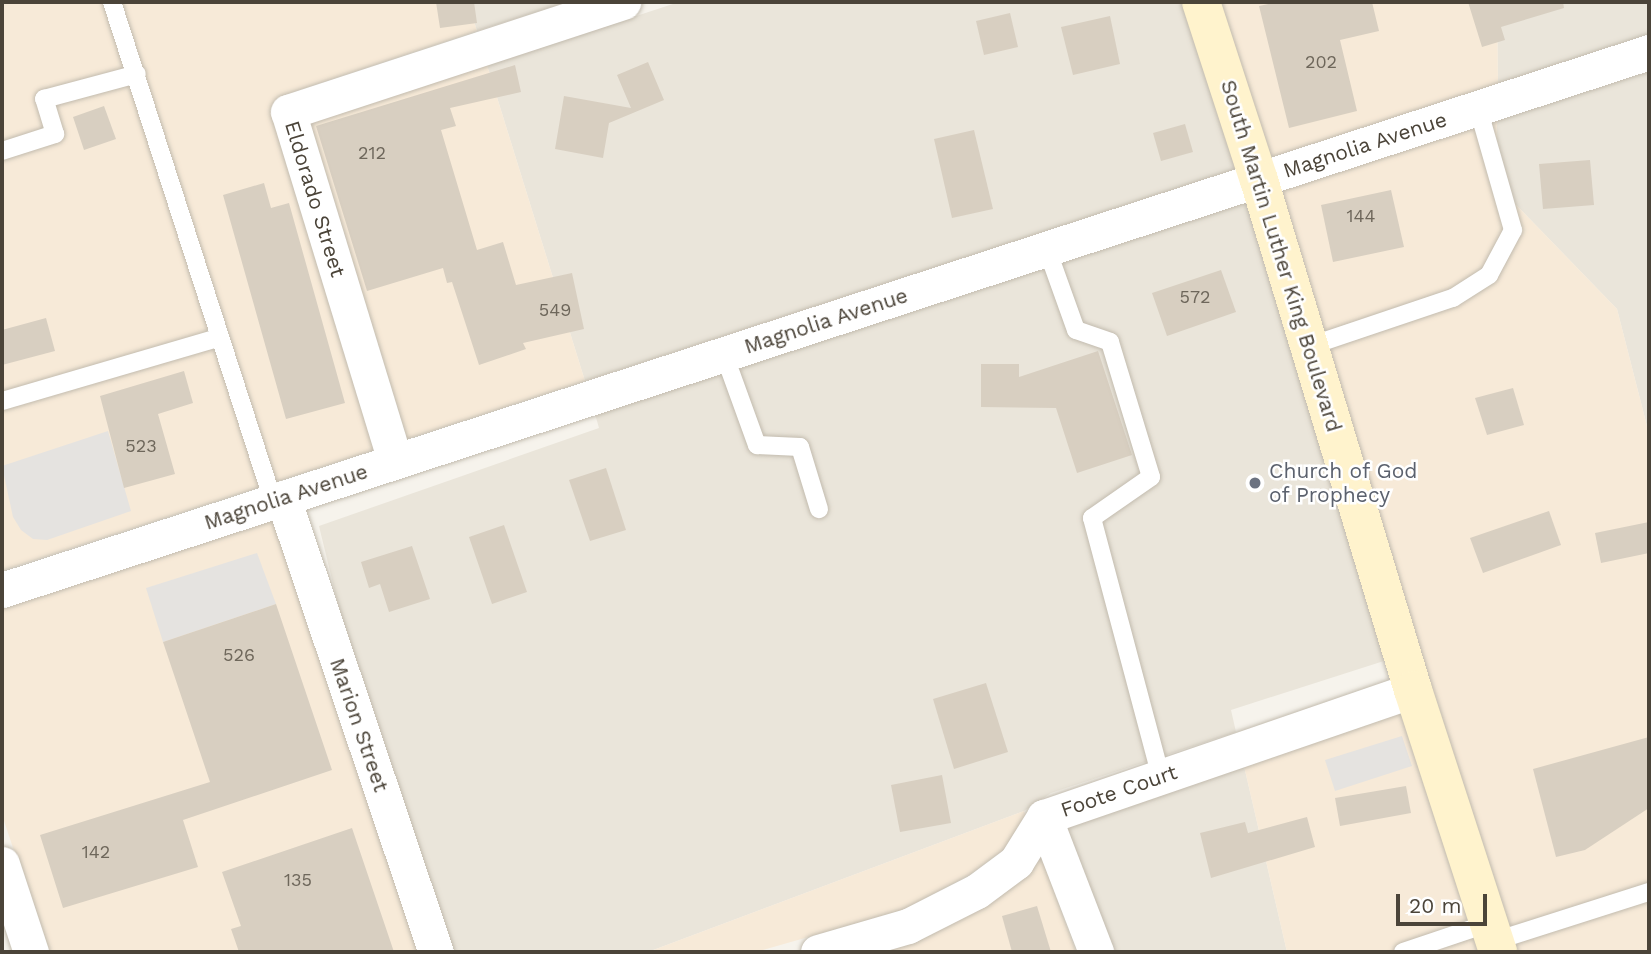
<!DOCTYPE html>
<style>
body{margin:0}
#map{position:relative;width:1651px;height:954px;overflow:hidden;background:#f6f3ec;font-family:"Work Sans",sans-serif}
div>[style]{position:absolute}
.residential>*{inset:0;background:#eae5da}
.commercial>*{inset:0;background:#f7ead8}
.parking>*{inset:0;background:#e5e3e0}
.building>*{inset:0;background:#d8cfc1}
.roads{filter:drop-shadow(0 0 2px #c2bbae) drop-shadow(0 0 2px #c2bbae)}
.lane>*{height:18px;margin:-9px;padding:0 9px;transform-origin:9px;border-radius:9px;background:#fff}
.street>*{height:35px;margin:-17.5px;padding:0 17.5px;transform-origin:17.5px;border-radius:17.5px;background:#fff}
.secondary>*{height:38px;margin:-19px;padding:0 19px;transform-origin:19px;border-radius:19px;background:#fff3cd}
.dots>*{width:19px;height:19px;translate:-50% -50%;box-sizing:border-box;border:4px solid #fff;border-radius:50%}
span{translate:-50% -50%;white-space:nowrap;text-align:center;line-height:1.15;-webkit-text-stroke:5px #fff;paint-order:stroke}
.number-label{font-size:18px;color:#6e675b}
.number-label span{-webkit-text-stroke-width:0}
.street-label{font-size:21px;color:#4b4439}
.worship-label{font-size:21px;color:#5b616d}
.left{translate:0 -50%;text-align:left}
.frame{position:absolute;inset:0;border:4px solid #4b4439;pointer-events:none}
.scale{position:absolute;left:1396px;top:894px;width:91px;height:32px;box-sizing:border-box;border:4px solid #4b4439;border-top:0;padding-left:9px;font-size:21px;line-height:24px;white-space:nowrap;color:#4b4439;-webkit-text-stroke:5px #fff;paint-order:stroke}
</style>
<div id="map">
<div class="residential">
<i style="clip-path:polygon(468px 2px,567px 2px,477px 31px)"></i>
<i style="clip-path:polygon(679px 2px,1183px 2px,1237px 169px,585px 381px,487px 65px)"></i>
<i style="clip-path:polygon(1497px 2px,1649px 2px,1649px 34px,1498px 84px)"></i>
<i style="clip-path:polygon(1649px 71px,1649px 434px,1617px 309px,1496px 184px,1497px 120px)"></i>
<i style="clip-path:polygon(1247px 202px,1387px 660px,1231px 710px,1236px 732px,1051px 793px,1024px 811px,648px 952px,453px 952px,345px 633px,319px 526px,599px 428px,595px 414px)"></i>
<i style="clip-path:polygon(1244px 766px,1287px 952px,1113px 952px,1065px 828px)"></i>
</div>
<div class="commercial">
<i style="clip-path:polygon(2px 2px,468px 2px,477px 31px,284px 95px,273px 118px,374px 450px,4px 570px)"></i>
<i style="clip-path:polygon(1218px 2px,1497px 2px,1498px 84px,1269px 158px)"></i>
<i style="clip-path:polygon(487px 65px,585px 381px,404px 440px,308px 124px)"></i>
<i style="clip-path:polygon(1497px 120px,1496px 184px,1617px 309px,1649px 434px,1649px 952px,1516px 952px,1427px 684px,1280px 191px)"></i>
<i style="clip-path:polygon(274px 519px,419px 952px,48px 952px,2px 815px,2px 609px)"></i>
<i style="clip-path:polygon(1401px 713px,1482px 952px,1287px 952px,1244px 766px)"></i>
<i style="clip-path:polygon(1024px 811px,1026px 816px,1005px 849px,969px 875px,903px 910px,756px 952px,648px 952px)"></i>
<i style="clip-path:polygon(1040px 853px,1076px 952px,881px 952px,911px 944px,985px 905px)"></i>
</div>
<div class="parking">
<i style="clip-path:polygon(108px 431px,131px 511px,47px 540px,33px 539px,21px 530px,13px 517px,2px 466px)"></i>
<i style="clip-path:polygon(257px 553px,276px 604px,163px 642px,146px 588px)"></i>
<i style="clip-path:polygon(1402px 736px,1412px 766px,1335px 791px,1325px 760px)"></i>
</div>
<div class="building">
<i style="clip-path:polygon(436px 2px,474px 2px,477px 23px,440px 28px)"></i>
<i style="clip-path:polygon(1278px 2px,1372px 2px,1379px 31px,1340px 40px,1357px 111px,1289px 128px,1259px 6px)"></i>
<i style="clip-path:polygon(1468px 2px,1563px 2px,1564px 8px,1501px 27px,1505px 40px,1482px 47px)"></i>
<i style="clip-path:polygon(1010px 13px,1018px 47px,984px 55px,976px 21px)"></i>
<i style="clip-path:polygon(1110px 16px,1120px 64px,1073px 75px,1061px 27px)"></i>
<i style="clip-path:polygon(648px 62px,664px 100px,609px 123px,603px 158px,555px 149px,564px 96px,631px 108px,617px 75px)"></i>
<i style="clip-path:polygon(515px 65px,521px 92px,450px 108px,456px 126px,441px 130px,477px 250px,503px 242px,516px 285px,572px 273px,584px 329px,523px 343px,526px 349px,479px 365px,452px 282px,447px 283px,443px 268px,367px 291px,316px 126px)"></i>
<i style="clip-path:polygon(104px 106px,116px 139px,84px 150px,73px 117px)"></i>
<i style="clip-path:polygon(1185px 124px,1193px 152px,1161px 161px,1153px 133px)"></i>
<i style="clip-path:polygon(974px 130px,993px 209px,952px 218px,934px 139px)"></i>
<i style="clip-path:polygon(1590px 160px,1594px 205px,1543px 209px,1539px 164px)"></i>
<i style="clip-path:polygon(264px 183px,271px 208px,289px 203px,345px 403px,286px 419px,223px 195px)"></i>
<i style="clip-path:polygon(1391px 190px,1404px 247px,1333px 262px,1321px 205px)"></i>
<i style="clip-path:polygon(1221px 270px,1236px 312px,1167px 336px,1152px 293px)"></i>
<i style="clip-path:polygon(46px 318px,55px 351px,2px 365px,2px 330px)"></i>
<i style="clip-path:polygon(1098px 351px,1132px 455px,1077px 473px,1056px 408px,981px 407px,981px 364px,1019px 364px,1019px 377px)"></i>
<i style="clip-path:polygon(184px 371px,193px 403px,158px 414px,175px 474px,124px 488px,100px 396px)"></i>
<i style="clip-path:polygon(1513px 388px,1524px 425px,1487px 435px,1475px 398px)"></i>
<i style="clip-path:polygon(606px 468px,626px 530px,590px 541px,569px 480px)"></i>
<i style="clip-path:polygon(1549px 511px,1561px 545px,1483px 573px,1470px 538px)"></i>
<i style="clip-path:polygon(1649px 522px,1649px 553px,1601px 563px,1595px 533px)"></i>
<i style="clip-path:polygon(504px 525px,527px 592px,492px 604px,469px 537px)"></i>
<i style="clip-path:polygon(412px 546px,430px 599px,389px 612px,380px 584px,369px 588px,361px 562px)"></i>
<i style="clip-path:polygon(276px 604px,332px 770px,183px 820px,198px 867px,63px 908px,40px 835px,210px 782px,163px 642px)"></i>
<i style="clip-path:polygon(986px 683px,1008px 752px,954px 769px,933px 699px)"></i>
<i style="clip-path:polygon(1649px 737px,1649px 808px,1585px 850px,1556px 857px,1533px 769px)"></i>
<i style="clip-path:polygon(942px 775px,951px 823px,900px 832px,891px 785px)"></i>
<i style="clip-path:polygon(1406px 786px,1411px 813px,1340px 826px,1335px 798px)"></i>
<i style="clip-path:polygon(1307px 817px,1315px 847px,1211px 878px,1200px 833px,1245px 822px,1248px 833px)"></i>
<i style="clip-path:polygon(352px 828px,394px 952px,239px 952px,231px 929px,241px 926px,222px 872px)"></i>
<i style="clip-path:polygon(1037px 906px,1051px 952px,1012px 952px,1002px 916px)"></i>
</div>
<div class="roads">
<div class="lane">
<i style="left:112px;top:2px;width:524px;rotate:72.12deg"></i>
<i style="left:2px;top:151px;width:56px;rotate:-17.8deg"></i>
<i style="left:55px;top:134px;width:37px;rotate:-107deg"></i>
<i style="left:44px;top:99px;width:96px;rotate:-15deg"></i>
<i style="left:1047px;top:249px;width:86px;rotate:70.3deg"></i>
<i style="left:1076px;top:330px;width:36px;rotate:19deg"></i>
<i style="left:1110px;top:342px;width:141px;rotate:73.1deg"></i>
<i style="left:1151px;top:477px;width:72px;rotate:145.2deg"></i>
<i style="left:1092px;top:518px;width:268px;rotate:75.1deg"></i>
<i style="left:1310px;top:346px;width:151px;rotate:-18.6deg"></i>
<i style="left:1453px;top:298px;width:43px;rotate:-32.6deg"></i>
<i style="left:1489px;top:275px;width:51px;rotate:-61.9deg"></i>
<i style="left:1513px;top:230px;width:127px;rotate:-106deg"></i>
<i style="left:724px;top:354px;width:97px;rotate:70.1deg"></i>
<i style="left:757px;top:445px;width:43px;rotate:2.7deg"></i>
<i style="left:800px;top:447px;width:65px;rotate:73deg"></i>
<i style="left:2px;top:401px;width:225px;rotate:-16.3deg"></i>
<i style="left:1495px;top:941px;width:162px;rotate:-17.7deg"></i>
<i style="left:1403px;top:952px;width:91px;rotate:-18.6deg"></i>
</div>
<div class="street">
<i style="left:395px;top:461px;width:365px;rotate:-107deg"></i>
<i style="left:288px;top:112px;width:353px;rotate:-18.2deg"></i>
<i style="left:283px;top:498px;width:479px;rotate:71.4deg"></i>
<i style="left:2px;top:590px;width:1733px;rotate:-18.09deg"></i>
<i style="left:1044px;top:817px;width:145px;rotate:68.9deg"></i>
<i style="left:2px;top:864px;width:93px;rotate:71.8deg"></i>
<i style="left:818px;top:952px;width:94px;rotate:-16.1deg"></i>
<i style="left:908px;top:926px;width:77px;rotate:-26.9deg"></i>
<i style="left:977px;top:891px;width:49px;rotate:-36.6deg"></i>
<i style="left:1016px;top:862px;width:53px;rotate:-58.1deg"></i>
<i style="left:1044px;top:817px;width:390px;rotate:-19deg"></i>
</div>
<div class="secondary">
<i style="left:1201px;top:2px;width:187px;rotate:72deg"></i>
<i style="left:1259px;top:180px;width:533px;rotate:73.2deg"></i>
<i style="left:1413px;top:690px;width:275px;rotate:72deg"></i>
</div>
</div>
<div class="dots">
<i style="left:1255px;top:483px;background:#6b7280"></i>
</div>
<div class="number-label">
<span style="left:1321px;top:62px">202</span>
<span style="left:372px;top:153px">212</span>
<span style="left:1361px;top:216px">144</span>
<span style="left:1195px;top:297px">572</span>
<span style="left:555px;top:310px">549</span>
<span style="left:141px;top:446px">523</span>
<span style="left:239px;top:655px">526</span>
<span style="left:96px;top:852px">142</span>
<span style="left:298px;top:880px">135</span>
</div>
<div class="street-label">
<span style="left:1365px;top:145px;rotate:-18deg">Magnolia Avenue</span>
<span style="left:315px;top:199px;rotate:73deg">Eldorado Street</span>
<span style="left:1281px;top:256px;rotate:73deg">South Martin Luther King Boulevard</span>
<span style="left:826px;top:321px;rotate:-18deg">Magnolia Avenue</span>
<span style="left:286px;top:497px;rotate:-18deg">Magnolia Avenue</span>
<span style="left:359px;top:725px;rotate:71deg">Marion Street</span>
<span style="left:1119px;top:791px;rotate:-19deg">Foote Court</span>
</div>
<div class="worship-label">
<span class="left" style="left:1269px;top:483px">Church of God<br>of Prophecy</span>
</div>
<div class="frame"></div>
<div class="scale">20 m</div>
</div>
